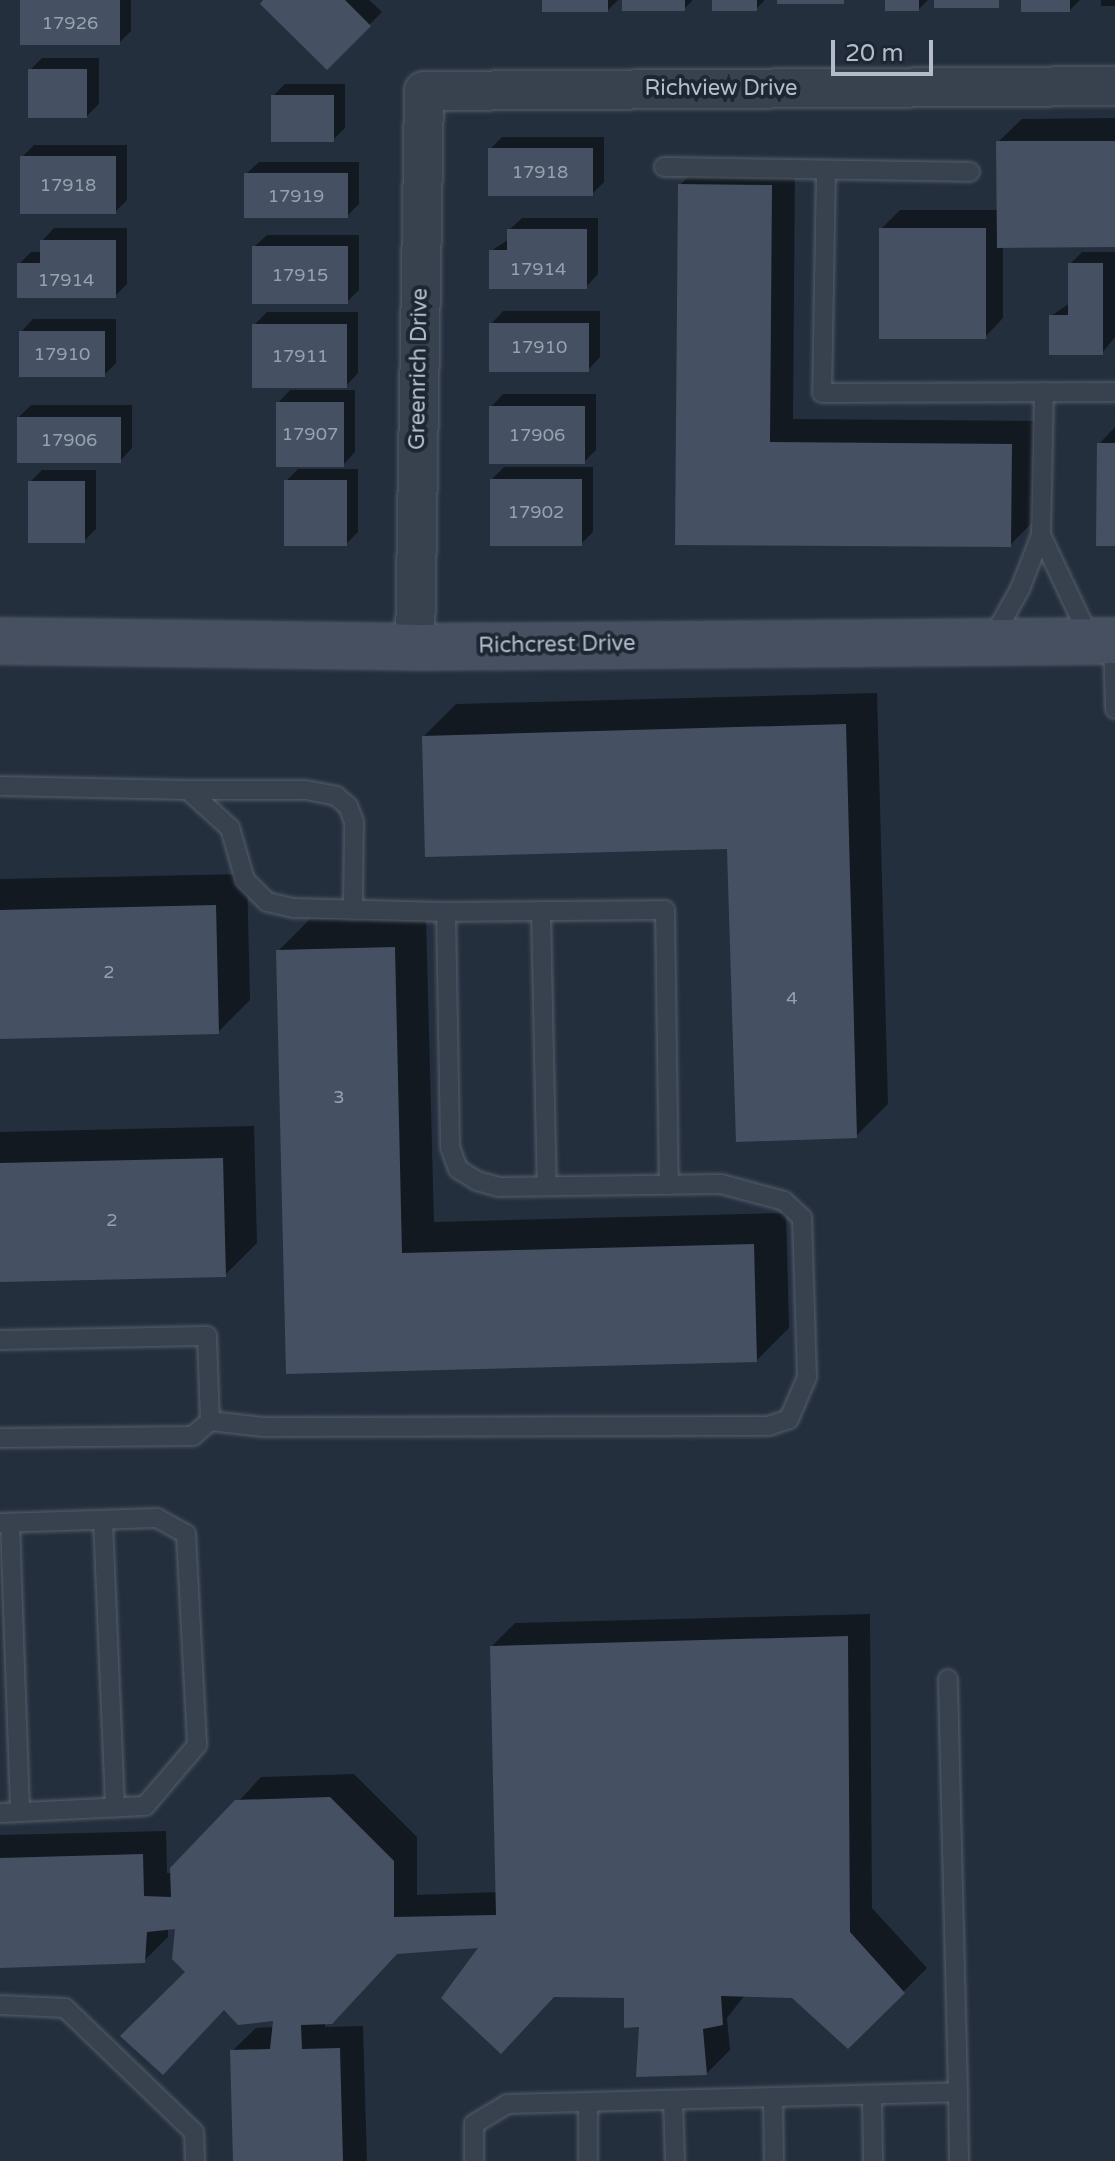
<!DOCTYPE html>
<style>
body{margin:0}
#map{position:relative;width:1115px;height:2161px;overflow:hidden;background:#242f3e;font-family:"Varela Round",sans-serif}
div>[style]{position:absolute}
.shadow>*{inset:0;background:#0007}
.building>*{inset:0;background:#455162}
.roads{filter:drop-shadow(0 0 2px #565f6c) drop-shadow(0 0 2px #565f6c)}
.lane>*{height:18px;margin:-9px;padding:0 9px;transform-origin:9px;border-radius:9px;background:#38414e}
.street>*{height:38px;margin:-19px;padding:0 19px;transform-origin:19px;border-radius:19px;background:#38414e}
.secondary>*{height:44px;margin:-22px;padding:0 22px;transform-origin:22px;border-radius:22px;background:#465061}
span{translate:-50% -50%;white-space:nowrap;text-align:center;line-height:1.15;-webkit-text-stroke:8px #1d2633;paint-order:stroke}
.number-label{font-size:18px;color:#98a1af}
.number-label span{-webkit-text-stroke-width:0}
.street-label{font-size:22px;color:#b4bcc9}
.scale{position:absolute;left:831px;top:40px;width:102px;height:36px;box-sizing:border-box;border:4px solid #b4bcc9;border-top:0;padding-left:10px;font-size:24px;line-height:28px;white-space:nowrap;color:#b4bcc9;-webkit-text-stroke:6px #1d2633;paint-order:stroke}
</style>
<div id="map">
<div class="shadow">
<i style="clip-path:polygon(22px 0,131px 0,131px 31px,119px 43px)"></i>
<i style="clip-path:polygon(266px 0,369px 0,382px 12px,327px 67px)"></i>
<i style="clip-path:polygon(544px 0,618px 0,608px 10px)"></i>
<i style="clip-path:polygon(624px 0,693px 0,684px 9px)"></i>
<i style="clip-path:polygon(714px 0,765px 0,756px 9px)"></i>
<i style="clip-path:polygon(887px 0,928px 0,919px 9px)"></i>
<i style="clip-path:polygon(1023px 0,1080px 0,1070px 10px)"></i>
<i style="clip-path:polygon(1101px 0,1115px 0,1115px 6px,1101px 6px)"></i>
<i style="clip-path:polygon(42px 58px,99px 58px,99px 104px,87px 116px,30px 70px)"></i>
<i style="clip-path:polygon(285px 84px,345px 84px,345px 128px,333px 140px,273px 96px)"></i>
<i style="clip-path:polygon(1115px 118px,1115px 245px,1003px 246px,1003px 318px,985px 337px,881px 229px,900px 210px,998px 210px,998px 142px,1022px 119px)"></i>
<i style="clip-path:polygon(502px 137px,604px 137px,604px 182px,592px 194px,490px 149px)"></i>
<i style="clip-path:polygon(34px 145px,127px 145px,127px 200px,115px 212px,22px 157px)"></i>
<i style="clip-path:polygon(703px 161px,795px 162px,793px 419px,1035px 421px,1034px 521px,1010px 545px,677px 543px,680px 185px)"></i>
<i style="clip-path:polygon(259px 162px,359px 162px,359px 204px,347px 216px,246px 174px)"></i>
<i style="clip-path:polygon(522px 218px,598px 218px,598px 274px,586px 287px,491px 251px,509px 239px,509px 230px)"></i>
<i style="clip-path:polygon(54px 228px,127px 228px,127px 284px,115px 296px,19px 264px,31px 252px,42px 252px,42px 241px)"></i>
<i style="clip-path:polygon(267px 235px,359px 235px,359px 290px,347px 302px,254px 247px)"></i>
<i style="clip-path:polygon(1082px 252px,1115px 252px,1115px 337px,1102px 353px,1051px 316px,1070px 303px,1070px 264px)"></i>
<i style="clip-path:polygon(503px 311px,600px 311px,600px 357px,588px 370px,491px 324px)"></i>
<i style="clip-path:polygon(267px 312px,358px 312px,358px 373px,346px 386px,254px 325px)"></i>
<i style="clip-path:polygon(33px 319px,116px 319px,116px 363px,104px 375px,21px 332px)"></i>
<i style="clip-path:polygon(290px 390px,355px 390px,355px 452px,343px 465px,278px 403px)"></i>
<i style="clip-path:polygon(503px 394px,596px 394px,596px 450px,584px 462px,491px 407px)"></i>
<i style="clip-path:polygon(31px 405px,132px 405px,132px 448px,120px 461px,19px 417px)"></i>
<i style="clip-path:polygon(1115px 427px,1115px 544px,1099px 444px)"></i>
<i style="clip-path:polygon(504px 467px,593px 467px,593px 532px,581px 544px,492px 479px)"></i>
<i style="clip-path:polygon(298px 469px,358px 469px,358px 532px,346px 544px,286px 481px)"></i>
<i style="clip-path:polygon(42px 470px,96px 470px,96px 529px,84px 541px,30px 482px)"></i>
<i style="clip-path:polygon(877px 693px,888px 1104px,856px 1136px,729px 847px,424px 736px,456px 704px)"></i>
<i style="clip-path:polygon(247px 874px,250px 1000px,218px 1032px,0 1037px,0 879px)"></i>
<i style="clip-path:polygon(426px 916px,434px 1222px,786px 1213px,789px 1328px,757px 1360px,288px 1372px,278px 951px,310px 919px)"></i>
<i style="clip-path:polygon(254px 1126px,257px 1243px,225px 1275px,0 1280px,0 1132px)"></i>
<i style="clip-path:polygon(870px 1614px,872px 1908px,927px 1968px,848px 2047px,793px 1996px,745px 1995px,727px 2018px,730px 2050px,706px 2074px,641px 2025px,626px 1996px,482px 1946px,398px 1952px,325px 2022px,325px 2027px,363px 2026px,367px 2161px,235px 2161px,232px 2051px,256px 2028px,274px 2027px,275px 2019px,188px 1972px,177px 1927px,168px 1927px,168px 1937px,144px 1961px,0 1966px,0 1835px,166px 1831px,167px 1873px,172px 1873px,261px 1777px,354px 1774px,417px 1837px,417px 1895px,498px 1892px,492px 1646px,515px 1623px)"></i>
</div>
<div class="building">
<i style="clip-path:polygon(20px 0,120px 0,120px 45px,20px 45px)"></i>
<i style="clip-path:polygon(263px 0,345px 0,371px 26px,327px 70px,260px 4px)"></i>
<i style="clip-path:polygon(542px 0,608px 0,608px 12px,542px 12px)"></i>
<i style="clip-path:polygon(622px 0,685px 0,685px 11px,622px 11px)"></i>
<i style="clip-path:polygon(712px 0,757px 0,757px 11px,712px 11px)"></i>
<i style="clip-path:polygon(777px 0,844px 0,844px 4px,777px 4px)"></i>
<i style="clip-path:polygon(885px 0,919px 0,919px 11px,885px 11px)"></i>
<i style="clip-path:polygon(934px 0,999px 0,999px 8px,934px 8px)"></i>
<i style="clip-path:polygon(1021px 0,1070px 0,1070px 12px,1021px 12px)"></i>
<i style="clip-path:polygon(28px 69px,87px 69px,87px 118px,28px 118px)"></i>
<i style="clip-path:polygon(271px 95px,334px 95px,334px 142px,271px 142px)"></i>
<i style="clip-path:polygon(996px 141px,1115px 141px,1115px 247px,997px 248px)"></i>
<i style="clip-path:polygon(488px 148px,593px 148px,593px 196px,488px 196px)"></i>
<i style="clip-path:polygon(20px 156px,116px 156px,116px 214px,20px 214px)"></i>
<i style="clip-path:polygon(244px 173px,348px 173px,348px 218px,244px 218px)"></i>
<i style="clip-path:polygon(678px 184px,772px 185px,770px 442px,1012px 444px,1011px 547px,675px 545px)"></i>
<i style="clip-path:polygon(879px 228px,986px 228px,986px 339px,879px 339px)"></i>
<i style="clip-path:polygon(507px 229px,587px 229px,587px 289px,489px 289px,489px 250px,507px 250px)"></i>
<i style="clip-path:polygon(40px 240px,116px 240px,116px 298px,17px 298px,17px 263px,40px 263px)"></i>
<i style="clip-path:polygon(252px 246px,348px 246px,348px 304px,252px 304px)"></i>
<i style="clip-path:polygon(1068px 263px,1103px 263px,1103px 355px,1049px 355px,1049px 315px,1068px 315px)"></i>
<i style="clip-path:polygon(489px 323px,589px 323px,589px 372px,489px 372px)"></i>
<i style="clip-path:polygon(252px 324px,347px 324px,347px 388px,252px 388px)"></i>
<i style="clip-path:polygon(19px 331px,105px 331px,105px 377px,19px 377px)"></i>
<i style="clip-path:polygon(276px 402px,344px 402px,344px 467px,276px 467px)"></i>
<i style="clip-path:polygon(489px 406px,585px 406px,585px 464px,489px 464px)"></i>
<i style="clip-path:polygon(17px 417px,121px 417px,121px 463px,17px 463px)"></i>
<i style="clip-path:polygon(1097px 443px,1115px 443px,1115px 546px,1096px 546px)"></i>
<i style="clip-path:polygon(490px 479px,582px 479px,582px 546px,490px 546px)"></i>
<i style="clip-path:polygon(284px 480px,347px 480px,347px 546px,284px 546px)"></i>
<i style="clip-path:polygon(28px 481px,85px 481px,85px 543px,28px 543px)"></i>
<i style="clip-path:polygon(846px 724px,857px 1138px,736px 1142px,727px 849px,425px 857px,422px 736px)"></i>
<i style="clip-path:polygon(216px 905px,219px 1034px,0 1039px,0 910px)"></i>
<i style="clip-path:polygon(395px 947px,402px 1253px,754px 1244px,757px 1362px,286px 1374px,276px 950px)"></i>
<i style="clip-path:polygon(223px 1158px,226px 1277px,0 1282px,0 1163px)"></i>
<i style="clip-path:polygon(848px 1636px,850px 1932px,905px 1993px,848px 2049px,792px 1998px,721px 1996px,723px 2025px,703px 2029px,707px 2075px,636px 2077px,639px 2027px,624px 2028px,624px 1998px,554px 1997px,501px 2054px,441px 1998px,478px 1948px,397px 1954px,332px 2024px,301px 2025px,302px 2049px,340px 2048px,343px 2161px,233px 2161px,230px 2050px,270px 2049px,273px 2021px,238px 2025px,224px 2010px,163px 2075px,120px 2036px,185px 1972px,172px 1959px,175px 1929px,147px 1932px,145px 1963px,0 1968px,0 1858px,143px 1854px,144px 1896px,171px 1897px,170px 1868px,235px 1800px,330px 1797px,394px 1861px,394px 1917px,496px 1915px,490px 1646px)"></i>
</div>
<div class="roads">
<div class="lane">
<i style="left:664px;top:167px;width:306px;rotate:0.9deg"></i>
<i style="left:826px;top:170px;width:223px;rotate:91deg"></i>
<i style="left:822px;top:393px;width:293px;rotate:-0.2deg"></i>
<i style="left:1041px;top:535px;width:117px;rotate:64.7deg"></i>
<i style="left:991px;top:641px;width:60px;rotate:-60.9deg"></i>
<i style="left:1020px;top:589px;width:58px;rotate:-68.7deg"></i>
<i style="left:1041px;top:535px;width:143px;rotate:-88.8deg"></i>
<i style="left:1113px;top:641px;width:68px;rotate:88.3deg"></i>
<i style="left:0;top:786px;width:188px;rotate:1.2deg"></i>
<i style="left:188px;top:790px;width:57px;rotate:42.1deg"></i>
<i style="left:230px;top:828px;width:54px;rotate:73.9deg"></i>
<i style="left:245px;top:880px;width:31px;rotate:45deg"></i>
<i style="left:267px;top:902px;width:28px;rotate:13deg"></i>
<i style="left:294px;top:908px;width:152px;rotate:1.5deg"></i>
<i style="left:446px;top:912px;width:235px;rotate:89deg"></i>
<i style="left:450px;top:1147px;width:23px;rotate:70deg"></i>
<i style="left:458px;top:1169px;width:22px;rotate:32deg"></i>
<i style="left:477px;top:1181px;width:23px;rotate:15deg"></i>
<i style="left:499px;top:1187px;width:222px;rotate:-0.8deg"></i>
<i style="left:721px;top:1184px;width:65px;rotate:15.1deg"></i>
<i style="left:784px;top:1201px;width:25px;rotate:43deg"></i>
<i style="left:802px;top:1218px;width:159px;rotate:88.2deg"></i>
<i style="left:807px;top:1377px;width:46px;rotate:113.2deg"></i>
<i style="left:789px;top:1419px;width:21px;rotate:161deg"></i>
<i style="left:769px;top:1426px;width:506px;rotate:179.89deg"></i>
<i style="left:263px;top:1427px;width:53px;rotate:-173.5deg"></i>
<i style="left:210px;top:1421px;width:23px;rotate:139deg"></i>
<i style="left:193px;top:1436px;width:193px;rotate:179.4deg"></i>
<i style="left:188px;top:790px;width:118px"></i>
<i style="left:306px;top:790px;width:31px;rotate:11deg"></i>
<i style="left:336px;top:796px;width:16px;rotate:40deg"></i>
<i style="left:348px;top:806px;width:17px;rotate:69deg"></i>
<i style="left:354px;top:822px;width:88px;rotate:90.7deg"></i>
<i style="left:541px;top:911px;width:275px;rotate:88.8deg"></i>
<i style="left:446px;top:912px;width:219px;rotate:-0.5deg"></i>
<i style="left:665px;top:910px;width:275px;rotate:89.2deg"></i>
<i style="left:0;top:1340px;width:207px;rotate:-1.1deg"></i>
<i style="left:207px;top:1336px;width:85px;rotate:88deg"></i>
<i style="left:103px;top:1520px;width:288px;rotate:87.6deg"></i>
<i style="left:0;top:1523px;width:157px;rotate:-1.8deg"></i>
<i style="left:157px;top:1518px;width:33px;rotate:29deg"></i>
<i style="left:186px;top:1534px;width:211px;rotate:87deg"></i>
<i style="left:197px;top:1745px;width:80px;rotate:130.4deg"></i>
<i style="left:145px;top:1806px;width:145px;rotate:177.2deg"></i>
<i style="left:10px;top:1523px;width:289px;rotate:88deg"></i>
<i style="left:0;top:2005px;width:65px;rotate:2.6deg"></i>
<i style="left:65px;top:2008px;width:179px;rotate:43.9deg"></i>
<i style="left:194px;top:2132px;width:29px;rotate:88deg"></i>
<i style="left:958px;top:2092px;width:69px;rotate:89.2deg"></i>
<i style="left:872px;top:2095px;width:66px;rotate:89.1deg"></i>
<i style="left:773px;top:2098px;width:63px;rotate:89.1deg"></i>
<i style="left:673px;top:2100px;width:61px;rotate:88.1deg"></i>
<i style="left:588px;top:2102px;width:59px;rotate:90deg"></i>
<i style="left:474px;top:2161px;width:37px;rotate:-90deg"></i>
<i style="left:474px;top:2124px;width:39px;rotate:-31deg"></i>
<i style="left:507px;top:2104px;width:451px;rotate:-1.5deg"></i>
<i style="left:958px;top:2092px;width:413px;rotate:-91.4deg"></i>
</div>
<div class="street">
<i style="left:415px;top:647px;width:556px;rotate:-89.07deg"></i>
<i style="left:424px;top:91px;width:691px;rotate:-0.41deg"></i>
</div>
<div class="secondary">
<i style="left:0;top:641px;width:415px;rotate:0.8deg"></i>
<i style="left:415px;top:647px;width:700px;rotate:-0.49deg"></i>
</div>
</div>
<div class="number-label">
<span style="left:70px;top:23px">17926</span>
<span style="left:540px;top:172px">17918</span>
<span style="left:68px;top:185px">17918</span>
<span style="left:296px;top:196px">17919</span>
<span style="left:538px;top:269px">17914</span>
<span style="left:300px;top:275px">17915</span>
<span style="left:66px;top:280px">17914</span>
<span style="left:539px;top:347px">17910</span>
<span style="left:62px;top:354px">17910</span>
<span style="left:300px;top:356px">17911</span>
<span style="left:310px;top:434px">17907</span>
<span style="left:537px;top:435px">17906</span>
<span style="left:69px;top:440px">17906</span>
<span style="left:536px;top:512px">17902</span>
<span style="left:109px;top:972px">2</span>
<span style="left:792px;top:998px">4</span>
<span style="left:339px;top:1097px">3</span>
<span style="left:112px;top:1220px">2</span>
</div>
<div class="street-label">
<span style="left:721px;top:89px">Richview Drive</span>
<span style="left:419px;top:369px;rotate:-89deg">Greenrich Drive</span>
<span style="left:557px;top:645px;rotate:-1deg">Richcrest Drive</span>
</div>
<div class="scale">20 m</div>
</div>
